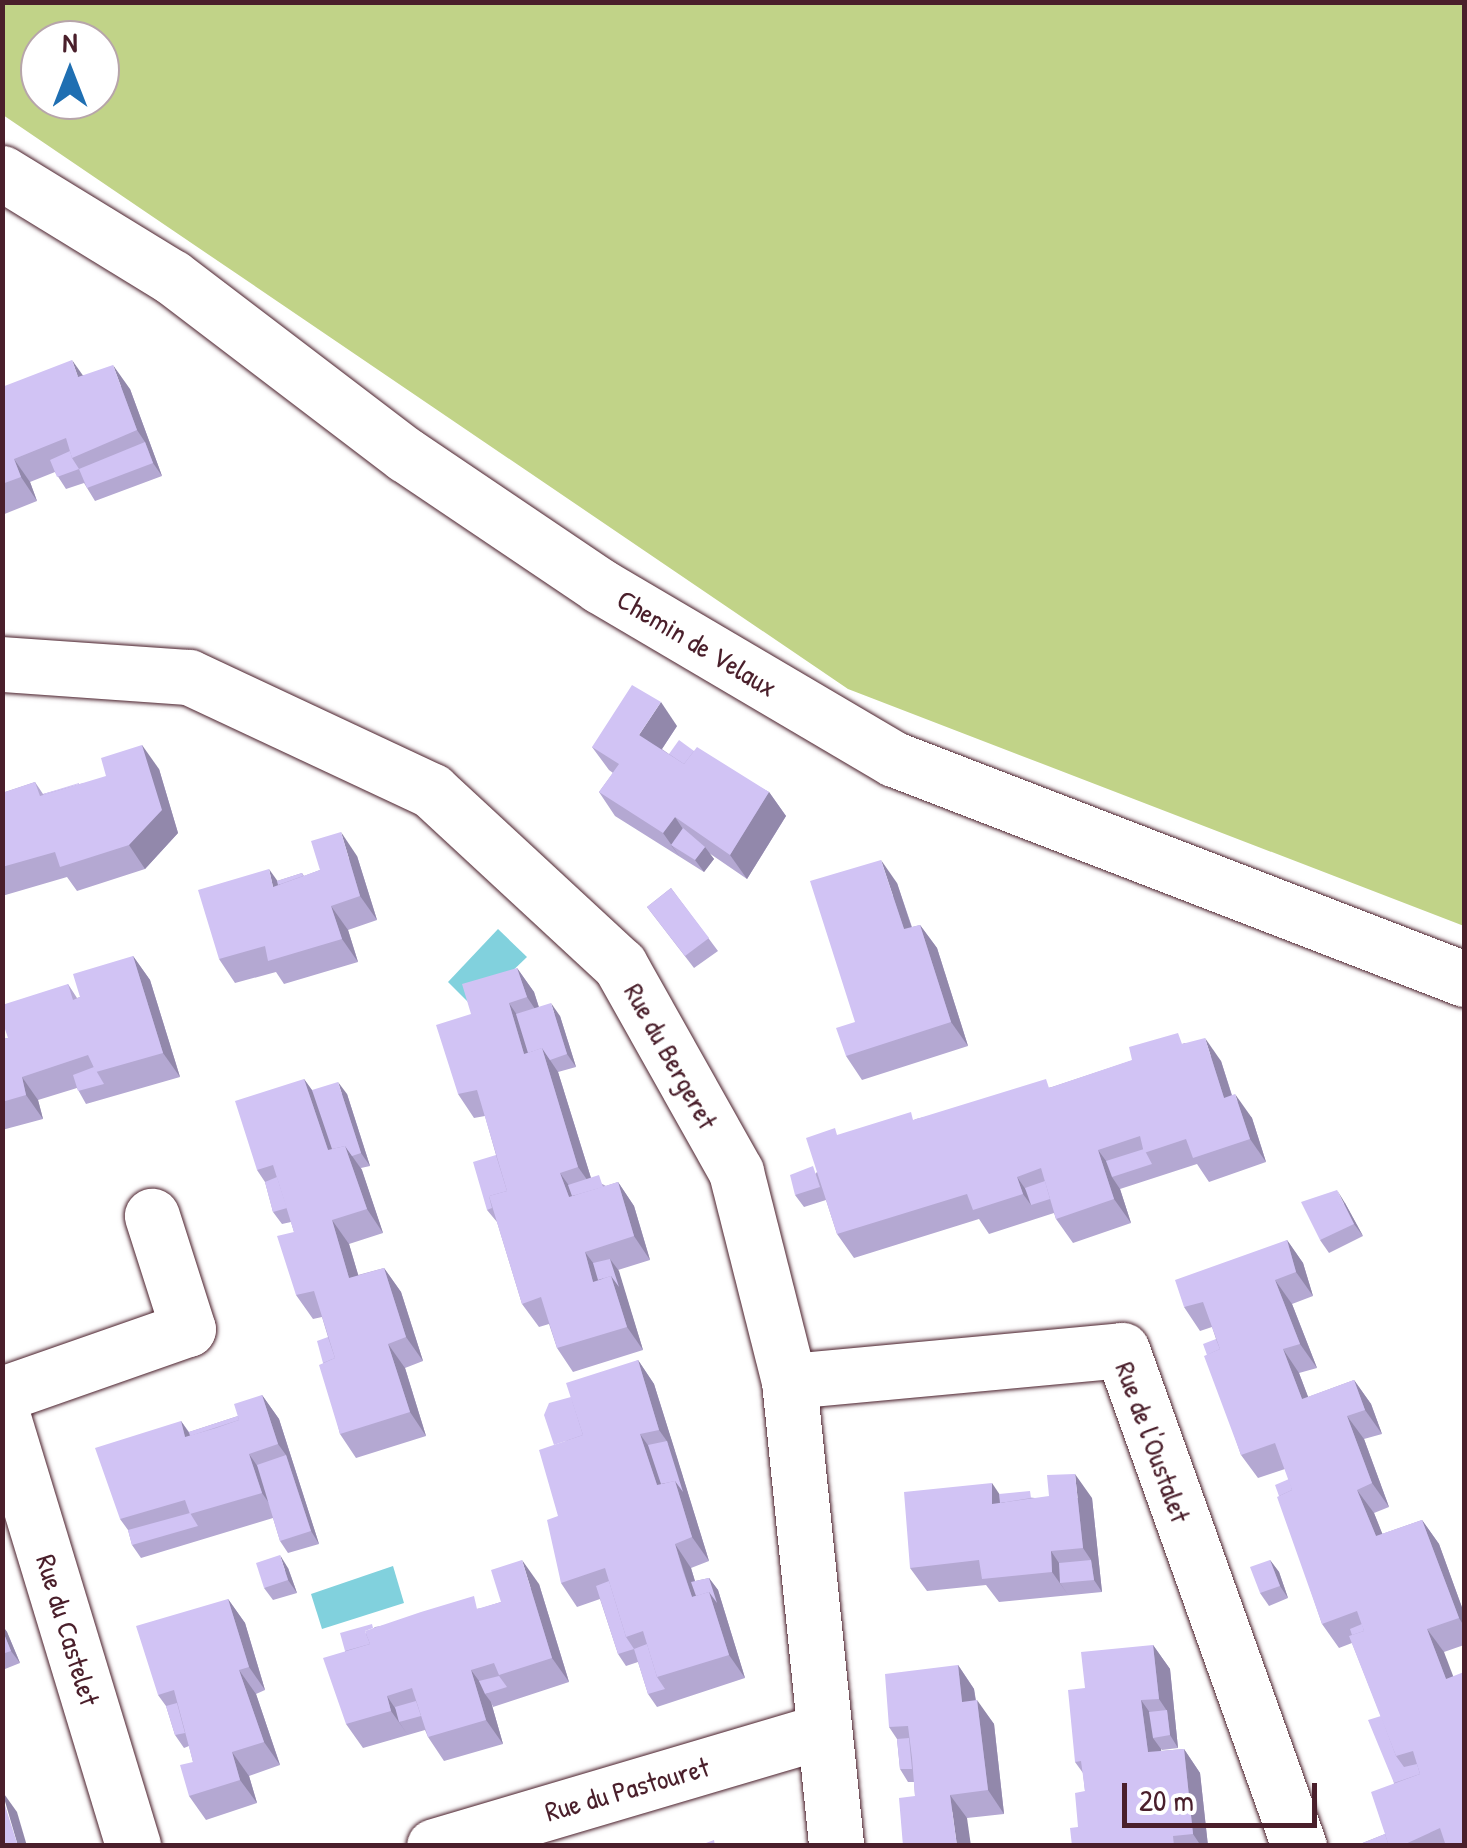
<!DOCTYPE html>
<style>
body{margin:0}
#map{position:relative;width:1467px;height:1848px;overflow:hidden;background:#fff;font-family:"Patrick Hand",sans-serif}
div>[style]{position:absolute}
.green>*{inset:0;background:#c1d388}
.water>*{inset:0;background:#81d1dd}
.roads{filter:drop-shadow(0 0 2px #4a1f2b) drop-shadow(0 0 2px #4a1f2b)}
.street>*{height:55px;margin:-27.5px;padding:0 27.5px;transform-origin:27.5px;border-radius:27.5px;background:#fff}
.wall>*{inset:0;background:#b4a8d2}
.shaded-wall>*{inset:0;background:#9288ab}
.building>*{inset:0;background:#d1c3f4}
span{translate:-50% -50%;white-space:nowrap;text-align:center;line-height:1.15;-webkit-text-stroke:8px #fff;paint-order:stroke}
.street-label{font-size:28px;color:#4a1f2b}
.frame{position:absolute;inset:0;border:5px solid #4a1f2b;pointer-events:none}
.north{position:absolute;left:20px;top:20px;width:100px;height:100px;box-sizing:border-box;background:#fff;border:2px solid #b7a5aa;border-radius:50%;rotate:0deg;font-size:28px;font-weight:700;line-height:40px;text-align:center;color:#4a1f2b}
.north::after{content:'';display:block;margin:auto;width:35px;height:45px;background:#1f6fb2;clip-path:polygon(50% 0,100% 100%,50% 72%,0 100%)}
.scale{position:absolute;left:1122px;top:1783px;width:195px;height:45px;box-sizing:border-box;border:5px solid #4a1f2b;border-top:0;padding-left:12px;font-size:30px;line-height:35px;white-space:nowrap;color:#4a1f2b;-webkit-text-stroke:8px #fff;paint-order:stroke}
</style>
<div id="map">
<div class="green">
<i style="clip-path:polygon(evenodd,2px 3px,1464px 3px,1464px 926px,848px 689px,3px 115px,2px 3px,40px 40px,100px 40px,100px 100px,40px 100px,40px 40px)"></i>
</div>
<div class="water">
<i style="clip-path:polygon(498px 929px,527px 957px,474px 1008px,448px 982px)"></i>
<i style="clip-path:polygon(393px 1566px,404px 1603px,322px 1629px,311px 1594px)"></i>
</div>
<div class="roads">
<div class="street">
<i style="left:2px;top:173px;width:199px;rotate:31.5deg"></i>
<i style="left:172px;top:277px;width:294px;rotate:37.3deg"></i>
<i style="left:406px;top:455px;width:234px;rotate:34deg"></i>
<i style="left:600px;top:586px;width:341px;rotate:30.5deg"></i>
<i style="left:894px;top:759px;width:611px;rotate:21.1deg"></i>
<i style="left:2px;top:664px;width:187px;rotate:4deg"></i>
<i style="left:189px;top:677px;width:268px;rotate:25.1deg"></i>
<i style="left:432px;top:791px;width:256px;rotate:42.8deg"></i>
<i style="left:620px;top:965px;width:237px;rotate:60.7deg"></i>
<i style="left:736px;top:1172px;width:216px;rotate:75.8deg"></i>
<i style="left:789px;top:1381px;width:467px;rotate:84.2deg"></i>
<i style="left:789px;top:1381px;width:334px;rotate:-5.3deg"></i>
<i style="left:1122px;top:1350px;width:527px;rotate:70.36deg"></i>
<i style="left:2px;top:1394px;width:197px;rotate:-19.3deg"></i>
<i style="left:188px;top:1329px;width:119px;rotate:-107.7deg"></i>
<i style="left:2px;top:1414px;width:451px;rotate:73.1deg"></i>
<i style="left:434px;top:1846px;width:402px;rotate:-16.5deg"></i>
</div>
</div>
<div class="wall">
<i style="clip-path:polygon(83px 375px,130px 389px,162px 476px,95px 501px,84px 483px,66px 489px,55px 472px,30px 482px,37px 501px,2px 515px,2px 387px)"></i>
<i style="clip-path:polygon(677px 726px,662px 749px,669px 754px,694px 751px,769px 792px,786px 816px,747px 879px,709px 853px,714px 859px,704px 872px,615px 816px,599px 792px,613px 773px,609px 770px,592px 747px)"></i>
<i style="clip-path:polygon(159px 769px,178px 833px,145px 869px,77px 891px,67px 877px,2px 896px,2px 793px,35px 782px,43px 794px,80px 784px)"></i>
<i style="clip-path:polygon(357px 856px,377px 920px,348px 930px,358px 962px,284px 984px,276px 972px,235px 983px,219px 959px,277px 881px,302px 873px,304px 876px)"></i>
<i style="clip-path:polygon(897px 883px,912px 927px,920px 925px,937px 948px,968px 1046px,862px 1080px,846px 1056px)"></i>
<i style="clip-path:polygon(671px 888px,718px 951px,694px 968px,647px 907px)"></i>
<i style="clip-path:polygon(133px 956px,150px 980px,180px 1077px,86px 1104px,77px 1088px,38px 1100px,43px 1119px,2px 1130px,2px 1039px,8px 1038px,68px 984px,77px 998px,80px 997px)"></i>
<i style="clip-path:polygon(517px 968px,534px 992px,539px 1007px,560px 1016px,576px 1067px,558px 1072px,591px 1178px,606px 1186px,618px 1182px,634px 1206px,650px 1260px,618px 1270px,643px 1350px,573px 1372px,557px 1348px,549px 1324px,539px 1327px,522px 1304px,497px 1222px,487px 1210px,496px 1155px,485px 1116px,474px 1118px,458px 1094px)"></i>
<i style="clip-path:polygon(1185px 1043px,1221px 1061px,1232px 1095px,1252px 1118px,1266px 1162px,1209px 1182px,1197px 1164px,1120px 1189px,1131px 1223px,1073px 1243px,1056px 1219px,1054px 1213px,989px 1234px,979px 1219px,854px 1258px,837px 1234px,826px 1200px,804px 1207px,795px 1195px,817px 1172px,916px 1119px,1052px 1087px)"></i>
<i style="clip-path:polygon(304px 1079px,312px 1090px,347px 1094px,370px 1166px,361px 1168px,383px 1233px,349px 1244px,358px 1275px,384px 1268px,401px 1292px,423px 1361px,405px 1368px,426px 1436px,356px 1458px,340px 1434px,323px 1363px,328px 1337px,322px 1317px,313px 1319px,296px 1295px,294px 1232px,291px 1222px,282px 1224px,273px 1212px,265px 1182px,257px 1170px)"></i>
<i style="clip-path:polygon(1345px 1203px,1363px 1236px,1329px 1253px,1320px 1240px)"></i>
<i style="clip-path:polygon(1287px 1240px,1303px 1263px,1313px 1296px,1292px 1304px,1317px 1368px,1299px 1373px,1308px 1397px,1354px 1380px,1371px 1404px,1382px 1434px,1364px 1439px,1389px 1507px,1374px 1513px,1382px 1534px,1422px 1520px,1439px 1544px,1464px 1613px,1464px 1645px,1444px 1652px,1464px 1846px,1355px 1846px,1385px 1834px,1394px 1783px,1381px 1716px,1352px 1643px,1339px 1648px,1322px 1624px,1279px 1496px,1289px 1479px,1285px 1469px,1258px 1478px,1241px 1455px,1207px 1355px,1216px 1339px,1212px 1327px,1200px 1331px,1184px 1307px)"></i>
<i style="clip-path:polygon(638px 1360px,654px 1384px,709px 1561px,691px 1568px,695px 1581px,709px 1578px,718px 1590px,745px 1678px,657px 1707px,648px 1694px,638px 1662px,626px 1666px,618px 1654px,600px 1599px,577px 1607px,561px 1583px,558px 1516px,571px 1397px)"></i>
<i style="clip-path:polygon(262px 1395px,279px 1419px,319px 1544px,288px 1553px,280px 1541px,273px 1518px,141px 1558px,132px 1545px,128px 1530px,120px 1519px,181px 1421px,189px 1432px,238px 1416px)"></i>
<i style="clip-path:polygon(999px 1494px,1035px 1498px,1092px 1498px,1102px 1592px,999px 1602px,986px 1585px,927px 1591px,910px 1568px)"></i>
<i style="clip-path:polygon(1270px 1560px,1279px 1572px,1288px 1598px,1269px 1606px,1260px 1593px)"></i>
<i style="clip-path:polygon(288px 1568px,297px 1593px,273px 1600px,264px 1588px)"></i>
<i style="clip-path:polygon(539px 1584px,569px 1682px,493px 1707px,491px 1702px,503px 1744px,444px 1761px,428px 1737px,425px 1730px,363px 1748px,346px 1724px,345px 1651px,375px 1627px,482px 1608px,501px 1602px)"></i>
<i style="clip-path:polygon(228px 1599px,245px 1623px,265px 1690px,256px 1694px,280px 1765px,249px 1776px,257px 1803px,206px 1820px,189px 1796px,193px 1762px,189px 1746px,184px 1748px,175px 1735px,166px 1706px,158px 1695px)"></i>
<i style="clip-path:polygon(2px 1625px,7px 1632px,20px 1663px,5px 1669px,2px 1665px)"></i>
<i style="clip-path:polygon(1153px 1645px,1170px 1669px,1178px 1748px,1162px 1750px,1161px 1749px,1161px 1751px,1184px 1749px,1200px 1773px,1208px 1846px,1072px 1846px,1078px 1827px,1085px 1791px,1083px 1773px,1075px 1762px,1085px 1688px)"></i>
<i style="clip-path:polygon(958px 1665px,974px 1689px,976px 1700px,994px 1724px,1004px 1814px,967px 1818px,915px 1796px,914px 1782px,908px 1782px,900px 1769px,897px 1739px,889px 1727px)"></i>
</div>
<div class="shaded-wall">
<i style="clip-path:polygon(72px 360px,89px 384px,78px 377px)"></i>
<i style="clip-path:polygon(113px 365px,130px 389px,162px 476px,153px 463px,145px 442px,137px 430px)"></i>
<i style="clip-path:polygon(14px 459px,30px 482px,37px 501px,21px 477px)"></i>
<i style="clip-path:polygon(661px 702px,677px 726px,656px 758px,639px 735px)"></i>
<i style="clip-path:polygon(142px 745px,159px 769px,178px 833px,145px 869px,129px 845px)"></i>
<i style="clip-path:polygon(769px 792px,786px 816px,747px 879px,730px 855px)"></i>
<i style="clip-path:polygon(675px 817px,691px 841px,671px 845px,680px 857px,663px 833px)"></i>
<i style="clip-path:polygon(341px 832px,357px 856px,377px 920px,360px 896px)"></i>
<i style="clip-path:polygon(705px 847px,714px 859px,704px 872px,695px 860px)"></i>
<i style="clip-path:polygon(881px 860px,897px 883px,920px 953px,904px 929px)"></i>
<i style="clip-path:polygon(269px 869px,286px 893px,273px 887px)"></i>
<i style="clip-path:polygon(331px 906px,348px 930px,358px 962px,342px 939px)"></i>
<i style="clip-path:polygon(920px 925px,937px 948px,968px 1046px,951px 1022px)"></i>
<i style="clip-path:polygon(133px 956px,150px 980px,180px 1077px,163px 1053px)"></i>
<i style="clip-path:polygon(517px 968px,534px 992px,543px 1021px,527px 997px)"></i>
<i style="clip-path:polygon(509px 1003px,525px 1027px,537px 1064px,524px 1054px)"></i>
<i style="clip-path:polygon(551px 1003px,560px 1016px,576px 1067px,567px 1054px)"></i>
<i style="clip-path:polygon(1205px 1038px,1221px 1061px,1240px 1122px,1224px 1098px)"></i>
<i style="clip-path:polygon(542px 1048px,558px 1072px,595px 1191px,578px 1167px)"></i>
<i style="clip-path:polygon(22px 1077px,38px 1100px,43px 1119px,26px 1095px)"></i>
<i style="clip-path:polygon(304px 1079px,321px 1103px,336px 1161px,328px 1150px)"></i>
<i style="clip-path:polygon(338px 1082px,347px 1094px,370px 1166px,361px 1153px)"></i>
<i style="clip-path:polygon(1235px 1094px,1252px 1118px,1266px 1162px,1250px 1139px)"></i>
<i style="clip-path:polygon(345px 1146px,362px 1170px,383px 1233px,367px 1209px)"></i>
<i style="clip-path:polygon(1098px 1150px,1115px 1173px,1112px 1177px,1120px 1189px,1131px 1223px,1114px 1199px)"></i>
<i style="clip-path:polygon(560px 1173px,577px 1197px,569px 1197px)"></i>
<i style="clip-path:polygon(1017px 1177px,1033px 1200px,1031px 1205px,1023px 1194px)"></i>
<i style="clip-path:polygon(618px 1182px,634px 1206px,650px 1260px,634px 1236px)"></i>
<i style="clip-path:polygon(1337px 1190px,1345px 1203px,1363px 1236px,1354px 1224px)"></i>
<i style="clip-path:polygon(332px 1220px,349px 1244px,366px 1301px,349px 1278px)"></i>
<i style="clip-path:polygon(1287px 1240px,1303px 1263px,1313px 1296px,1296px 1272px)"></i>
<i style="clip-path:polygon(585px 1252px,602px 1275px,606px 1292px,593px 1282px)"></i>
<i style="clip-path:polygon(610px 1259px,619px 1271px,643px 1350px,627px 1327px,611px 1276px)"></i>
<i style="clip-path:polygon(384px 1268px,401px 1292px,423px 1361px,406px 1337px)"></i>
<i style="clip-path:polygon(1275px 1280px,1292px 1304px,1317px 1368px,1300px 1344px)"></i>
<i style="clip-path:polygon(388px 1344px,405px 1368px,426px 1436px,410px 1412px)"></i>
<i style="clip-path:polygon(1283px 1349px,1299px 1373px,1318px 1423px,1302px 1399px)"></i>
<i style="clip-path:polygon(638px 1360px,654px 1384px,676px 1454px,659px 1430px)"></i>
<i style="clip-path:polygon(1354px 1380px,1371px 1404px,1382px 1434px,1365px 1410px)"></i>
<i style="clip-path:polygon(262px 1395px,279px 1419px,319px 1544px,311px 1531px,286px 1455px,278px 1444px)"></i>
<i style="clip-path:polygon(1347px 1416px,1364px 1439px,1389px 1507px,1372px 1483px)"></i>
<i style="clip-path:polygon(181px 1421px,197px 1445px,185px 1437px)"></i>
<i style="clip-path:polygon(640px 1434px,657px 1458px,669px 1496px,657px 1485px)"></i>
<i style="clip-path:polygon(667px 1441px,676px 1454px,709px 1561px,692px 1537px,675px 1481px)"></i>
<i style="clip-path:polygon(249px 1454px,265px 1477px,278px 1516px,262px 1493px)"></i>
<i style="clip-path:polygon(1075px 1474px,1092px 1498px,1102px 1592px,1094px 1580px,1091px 1560px,1083px 1548px)"></i>
<i style="clip-path:polygon(992px 1483px,1008px 1507px,992px 1504px)"></i>
<i style="clip-path:polygon(1357px 1490px,1374px 1513px,1393px 1560px,1376px 1536px)"></i>
<i style="clip-path:polygon(1422px 1520px,1439px 1544px,1464px 1613px,1464px 1626px,1459px 1618px)"></i>
<i style="clip-path:polygon(675px 1544px,691px 1568px,699px 1595px,692px 1597px)"></i>
<i style="clip-path:polygon(1051px 1551px,1067px 1575px,1060px 1583px,1069px 1596px,1052px 1572px)"></i>
<i style="clip-path:polygon(280px 1555px,288px 1568px,297px 1593px,288px 1580px)"></i>
<i style="clip-path:polygon(522px 1560px,539px 1584px,569px 1682px,552px 1658px)"></i>
<i style="clip-path:polygon(1270px 1560px,1279px 1572px,1288px 1598px,1280px 1586px)"></i>
<i style="clip-path:polygon(709px 1578px,718px 1590px,745px 1678px,729px 1655px,709px 1592px)"></i>
<i style="clip-path:polygon(228px 1599px,245px 1623px,265px 1690px,249px 1667px)"></i>
<i style="clip-path:polygon(2px 1625px,7px 1632px,20px 1663px,11px 1651px,2px 1629px)"></i>
<i style="clip-path:polygon(1427px 1629px,1444px 1652px,1463px 1702px,1446px 1679px)"></i>
<i style="clip-path:polygon(1153px 1645px,1170px 1669px,1178px 1748px,1170px 1735px,1167px 1711px,1159px 1699px)"></i>
<i style="clip-path:polygon(958px 1665px,974px 1689px,979px 1726px,962px 1702px)"></i>
<i style="clip-path:polygon(239px 1670px,256px 1694px,280px 1765px,264px 1742px)"></i>
<i style="clip-path:polygon(471px 1670px,488px 1693px,485px 1694px,491px 1702px,503px 1744px,486px 1720px)"></i>
<i style="clip-path:polygon(387px 1696px,403px 1720px,399px 1722px,408px 1735px,391px 1711px)"></i>
<i style="clip-path:polygon(977px 1700px,994px 1724px,1004px 1814px,988px 1790px)"></i>
<i style="clip-path:polygon(1141px 1700px,1158px 1724px,1153px 1738px,1161px 1749px,1164px 1776px,1148px 1752px)"></i>
<i style="clip-path:polygon(1184px 1749px,1200px 1773px,1208px 1846px,1201px 1846px,1193px 1834px)"></i>
<i style="clip-path:polygon(232px 1752px,249px 1776px,257px 1803px,240px 1780px)"></i>
<i style="clip-path:polygon(2px 1791px,17px 1812px,27px 1846px,18px 1846px)"></i>
<i style="clip-path:polygon(950px 1795px,967px 1818px,971px 1846px,957px 1846px)"></i>
</div>
<div class="building">
<i style="clip-path:polygon(72px 360px,78px 377px,113px 365px,137px 430px,72px 458px,66px 438px,14px 459px,21px 477px,2px 484px,2px 387px)"></i>
<i style="clip-path:polygon(145px 442px,153px 463px,87px 488px,79px 469px)"></i>
<i style="clip-path:polygon(70px 451px,72px 458px,79px 469px,57px 477px,50px 460px)"></i>
<i style="clip-path:polygon(632px 685px,661px 702px,639px 735px,684px 764px,697px 747px,769px 792px,730px 855px,675px 817px,663px 833px,599px 792px,619px 764px,592px 747px)"></i>
<i style="clip-path:polygon(679px 740px,694px 751px,684px 764px,669px 754px)"></i>
<i style="clip-path:polygon(142px 745px,162px 810px,129px 845px,60px 867px,55px 852px,2px 867px,2px 793px,35px 782px,40px 796px,106px 776px,101px 758px)"></i>
<i style="clip-path:polygon(79px 783px,79px 784px,44px 795px,43px 794px)"></i>
<i style="clip-path:polygon(683px 828px,705px 847px,695px 860px,671px 845px)"></i>
<i style="clip-path:polygon(341px 832px,360px 896px,331px 906px,342px 939px,268px 961px,265px 946px,219px 959px,198px 890px,269px 869px,273px 887px,320px 870px,311px 841px)"></i>
<i style="clip-path:polygon(881px 860px,904px 929px,920px 925px,951px 1022px,846px 1056px,836px 1028px,855px 1022px,810px 881px)"></i>
<i style="clip-path:polygon(302px 873px,303px 876px,278px 885px,277px 881px)"></i>
<i style="clip-path:polygon(671px 888px,709px 938px,685px 956px,647px 907px)"></i>
<i style="clip-path:polygon(133px 956px,163px 1053px,96px 1072px,88px 1055px,22px 1077px,26px 1095px,2px 1102px,2px 1039px,8px 1038px,2px 1020px,2px 1005px,68px 984px,73px 1000px,80px 997px,73px 974px)"></i>
<i style="clip-path:polygon(517px 968px,527px 997px,509px 1003px,524px 1054px,542px 1048px,578px 1167px,560px 1173px,569px 1197px,618px 1182px,634px 1236px,585px 1252px,593px 1282px,611px 1276px,627px 1327px,557px 1348px,541px 1297px,522px 1304px,489px 1196px,507px 1191px,477px 1090px,458px 1094px,436px 1025px,471px 1014px,462px 984px)"></i>
<i style="clip-path:polygon(551px 1003px,567px 1054px,550px 1060px,542px 1048px,528px 1053px,516px 1014px)"></i>
<i style="clip-path:polygon(1178px 1033px,1182px 1044px,1205px 1038px,1224px 1098px,1235px 1094px,1250px 1139px,1193px 1158px,1186px 1139px,1144px 1153px,1140px 1136px,1098px 1150px,1114px 1199px,1056px 1219px,1041px 1168px,1017px 1177px,1023px 1194px,973px 1210px,967px 1194px,837px 1234px,806px 1138px,835px 1128px,837px 1135px,911px 1112px,913px 1120px,1046px 1079px,1049px 1088px,1132px 1060px,1129px 1047px)"></i>
<i style="clip-path:polygon(94px 1067px,104px 1084px,78px 1091px,73px 1075px)"></i>
<i style="clip-path:polygon(304px 1079px,328px 1150px,345px 1146px,367px 1209px,332px 1220px,349px 1278px,384px 1268px,406px 1337px,388px 1344px,410px 1412px,340px 1434px,319px 1365px,335px 1358px,314px 1291px,296px 1295px,277px 1236px,294px 1232px,273px 1165px,257px 1170px,235px 1101px)"></i>
<i style="clip-path:polygon(338px 1082px,361px 1153px,352px 1156px,345px 1146px,332px 1149px,312px 1090px)"></i>
<i style="clip-path:polygon(1144px 1149px,1152px 1164px,1112px 1177px,1106px 1161px)"></i>
<i style="clip-path:polygon(496px 1155px,507px 1191px,489px 1196px,492px 1208px,487px 1210px,473px 1162px)"></i>
<i style="clip-path:polygon(813px 1166px,820px 1187px,795px 1195px,790px 1175px)"></i>
<i style="clip-path:polygon(599px 1175px,603px 1187px,572px 1196px,568px 1185px)"></i>
<i style="clip-path:polygon(277px 1177px,287px 1208px,273px 1212px,265px 1182px)"></i>
<i style="clip-path:polygon(1045px 1181px,1050px 1199px,1031px 1205px,1025px 1188px)"></i>
<i style="clip-path:polygon(1337px 1190px,1354px 1224px,1320px 1240px,1301px 1202px)"></i>
<i style="clip-path:polygon(1287px 1240px,1296px 1272px,1275px 1280px,1300px 1344px,1283px 1349px,1302px 1399px,1354px 1380px,1365px 1410px,1347px 1416px,1372px 1483px,1357px 1490px,1376px 1536px,1422px 1520px,1459px 1618px,1427px 1629px,1446px 1679px,1464px 1672px,1464px 1846px,1446px 1846px,1440px 1828px,1401px 1846px,1389px 1846px,1371px 1792px,1420px 1774px,1413px 1751px,1396px 1756px,1349px 1636px,1364px 1631px,1357px 1611px,1322px 1624px,1277px 1497px,1292px 1490px,1275px 1443px,1241px 1455px,1204px 1356px,1220px 1349px,1203px 1302px,1184px 1307px,1175px 1280px)"></i>
<i style="clip-path:polygon(610px 1259px,619px 1287px,611px 1276px,598px 1280px,593px 1263px)"></i>
<i style="clip-path:polygon(328px 1337px,335px 1358px,323px 1363px,317px 1341px)"></i>
<i style="clip-path:polygon(1216px 1339px,1220px 1349px,1207px 1355px,1203px 1344px)"></i>
<i style="clip-path:polygon(638px 1360px,659px 1430px,640px 1434px,657px 1485px,675px 1481px,692px 1537px,675px 1544px,683px 1571px,692px 1597px,709px 1592px,729px 1655px,657px 1677px,643px 1631px,626px 1637px,605px 1568px,561px 1583px,547px 1520px,558px 1516px,539px 1450px,583px 1435px,566px 1383px)"></i>
<i style="clip-path:polygon(262px 1395px,278px 1444px,249px 1454px,262px 1493px,190px 1514px,185px 1500px,120px 1519px,95px 1448px,181px 1421px,185px 1437px,216px 1428px,239px 1420px,234px 1404px)"></i>
<i style="clip-path:polygon(571px 1397px,583px 1435px,554px 1445px,544px 1415px,549px 1403px)"></i>
<i style="clip-path:polygon(238px 1416px,239px 1420px,190px 1436px,189px 1432px)"></i>
<i style="clip-path:polygon(667px 1441px,683px 1492px,675px 1481px,661px 1484px,648px 1445px)"></i>
<i style="clip-path:polygon(286px 1455px,311px 1531px,280px 1541px,257px 1465px)"></i>
<i style="clip-path:polygon(1075px 1474px,1083px 1548px,1051px 1551px,1052px 1572px,982px 1579px,979px 1560px,910px 1568px,904px 1492px,992px 1483px,992px 1504px,1049px 1496px,1047px 1475px)"></i>
<i style="clip-path:polygon(1289px 1479px,1292px 1490px,1279px 1496px,1275px 1485px)"></i>
<i style="clip-path:polygon(1030px 1491px,1031px 1498px,1000px 1503px,999px 1494px)"></i>
<i style="clip-path:polygon(190px 1513px,198px 1526px,132px 1545px,128px 1530px)"></i>
<i style="clip-path:polygon(280px 1555px,288px 1580px,264px 1588px,256px 1563px)"></i>
<i style="clip-path:polygon(522px 1560px,552px 1658px,499px 1675px,494px 1663px,471px 1670px,486px 1720px,428px 1737px,412px 1688px,387px 1696px,391px 1711px,346px 1724px,323px 1658px,370px 1644px,365px 1631px,421px 1612px,474px 1596px,477px 1609px,501px 1602px,491px 1570px)"></i>
<i style="clip-path:polygon(1091px 1560px,1094px 1580px,1060px 1583px,1059px 1563px)"></i>
<i style="clip-path:polygon(1270px 1560px,1280px 1586px,1260px 1593px,1250px 1567px)"></i>
<i style="clip-path:polygon(709px 1578px,717px 1603px,709px 1592px,696px 1596px,691px 1582px)"></i>
<i style="clip-path:polygon(609px 1581px,626px 1637px,634px 1649px,618px 1654px,596px 1586px)"></i>
<i style="clip-path:polygon(228px 1599px,249px 1667px,239px 1670px,264px 1742px,232px 1752px,240px 1780px,189px 1796px,180px 1765px,193px 1762px,174px 1690px,158px 1695px,136px 1626px)"></i>
<i style="clip-path:polygon(372px 1624px,373px 1628px,365px 1631px,370px 1644px,345px 1651px,340px 1633px)"></i>
<i style="clip-path:polygon(1362px 1624px,1364px 1631px,1352px 1635px,1350px 1629px)"></i>
<i style="clip-path:polygon(2px 1629px,11px 1651px,2px 1654px)"></i>
<i style="clip-path:polygon(647px 1644px,657px 1677px,665px 1689px,648px 1694px,634px 1649px)"></i>
<i style="clip-path:polygon(1153px 1645px,1159px 1699px,1141px 1700px,1148px 1752px,1184px 1749px,1193px 1834px,1173px 1836px,1174px 1846px,1072px 1846px,1070px 1828px,1078px 1827px,1075px 1793px,1085px 1791px,1081px 1761px,1075px 1762px,1068px 1690px,1085px 1688px,1081px 1652px)"></i>
<i style="clip-path:polygon(958px 1665px,962px 1702px,977px 1700px,988px 1790px,950px 1795px,957px 1846px,903px 1846px,899px 1798px,915px 1796px,912px 1758px,908px 1726px,889px 1727px,885px 1674px)"></i>
<i style="clip-path:polygon(499px 1676px,507px 1687px,485px 1694px,479px 1681px)"></i>
<i style="clip-path:polygon(416px 1701px,421px 1716px,399px 1722px,395px 1707px)"></i>
<i style="clip-path:polygon(177px 1703px,185px 1733px,175px 1735px,166px 1706px)"></i>
<i style="clip-path:polygon(1167px 1710px,1170px 1735px,1153px 1738px,1149px 1712px)"></i>
<i style="clip-path:polygon(1381px 1716px,1396px 1756px,1404px 1767px,1417px 1764px,1420px 1774px,1394px 1783px,1368px 1720px)"></i>
<i style="clip-path:polygon(909px 1738px,912px 1769px,900px 1769px,897px 1739px)"></i>
<i style="clip-path:polygon(2px 1796px,18px 1846px,2px 1846px)"></i>
<i style="clip-path:polygon(1385px 1834px,1389px 1846px,1355px 1846px)"></i>
<i style="clip-path:polygon(714px 1840px,715px 1846px,698px 1846px)"></i>
</div>
<div class="street-label">
<span style="left:697px;top:643px;rotate:31deg">Chemin de Velaux</span>
<span style="left:671px;top:1056px;rotate:61deg">Rue du Bergeret</span>
<span style="left:1153px;top:1442px;rotate:70deg">Rue de l'Oustalet</span>
<span style="left:68px;top:1630px;rotate:73deg">Rue du Castelet</span>
<span style="left:627px;top:1789px;rotate:-16deg">Rue du Pastouret</span>
</div>
<div class="frame"></div>
<div class="north">N</div>
<div class="scale">20 m</div>
</div>
